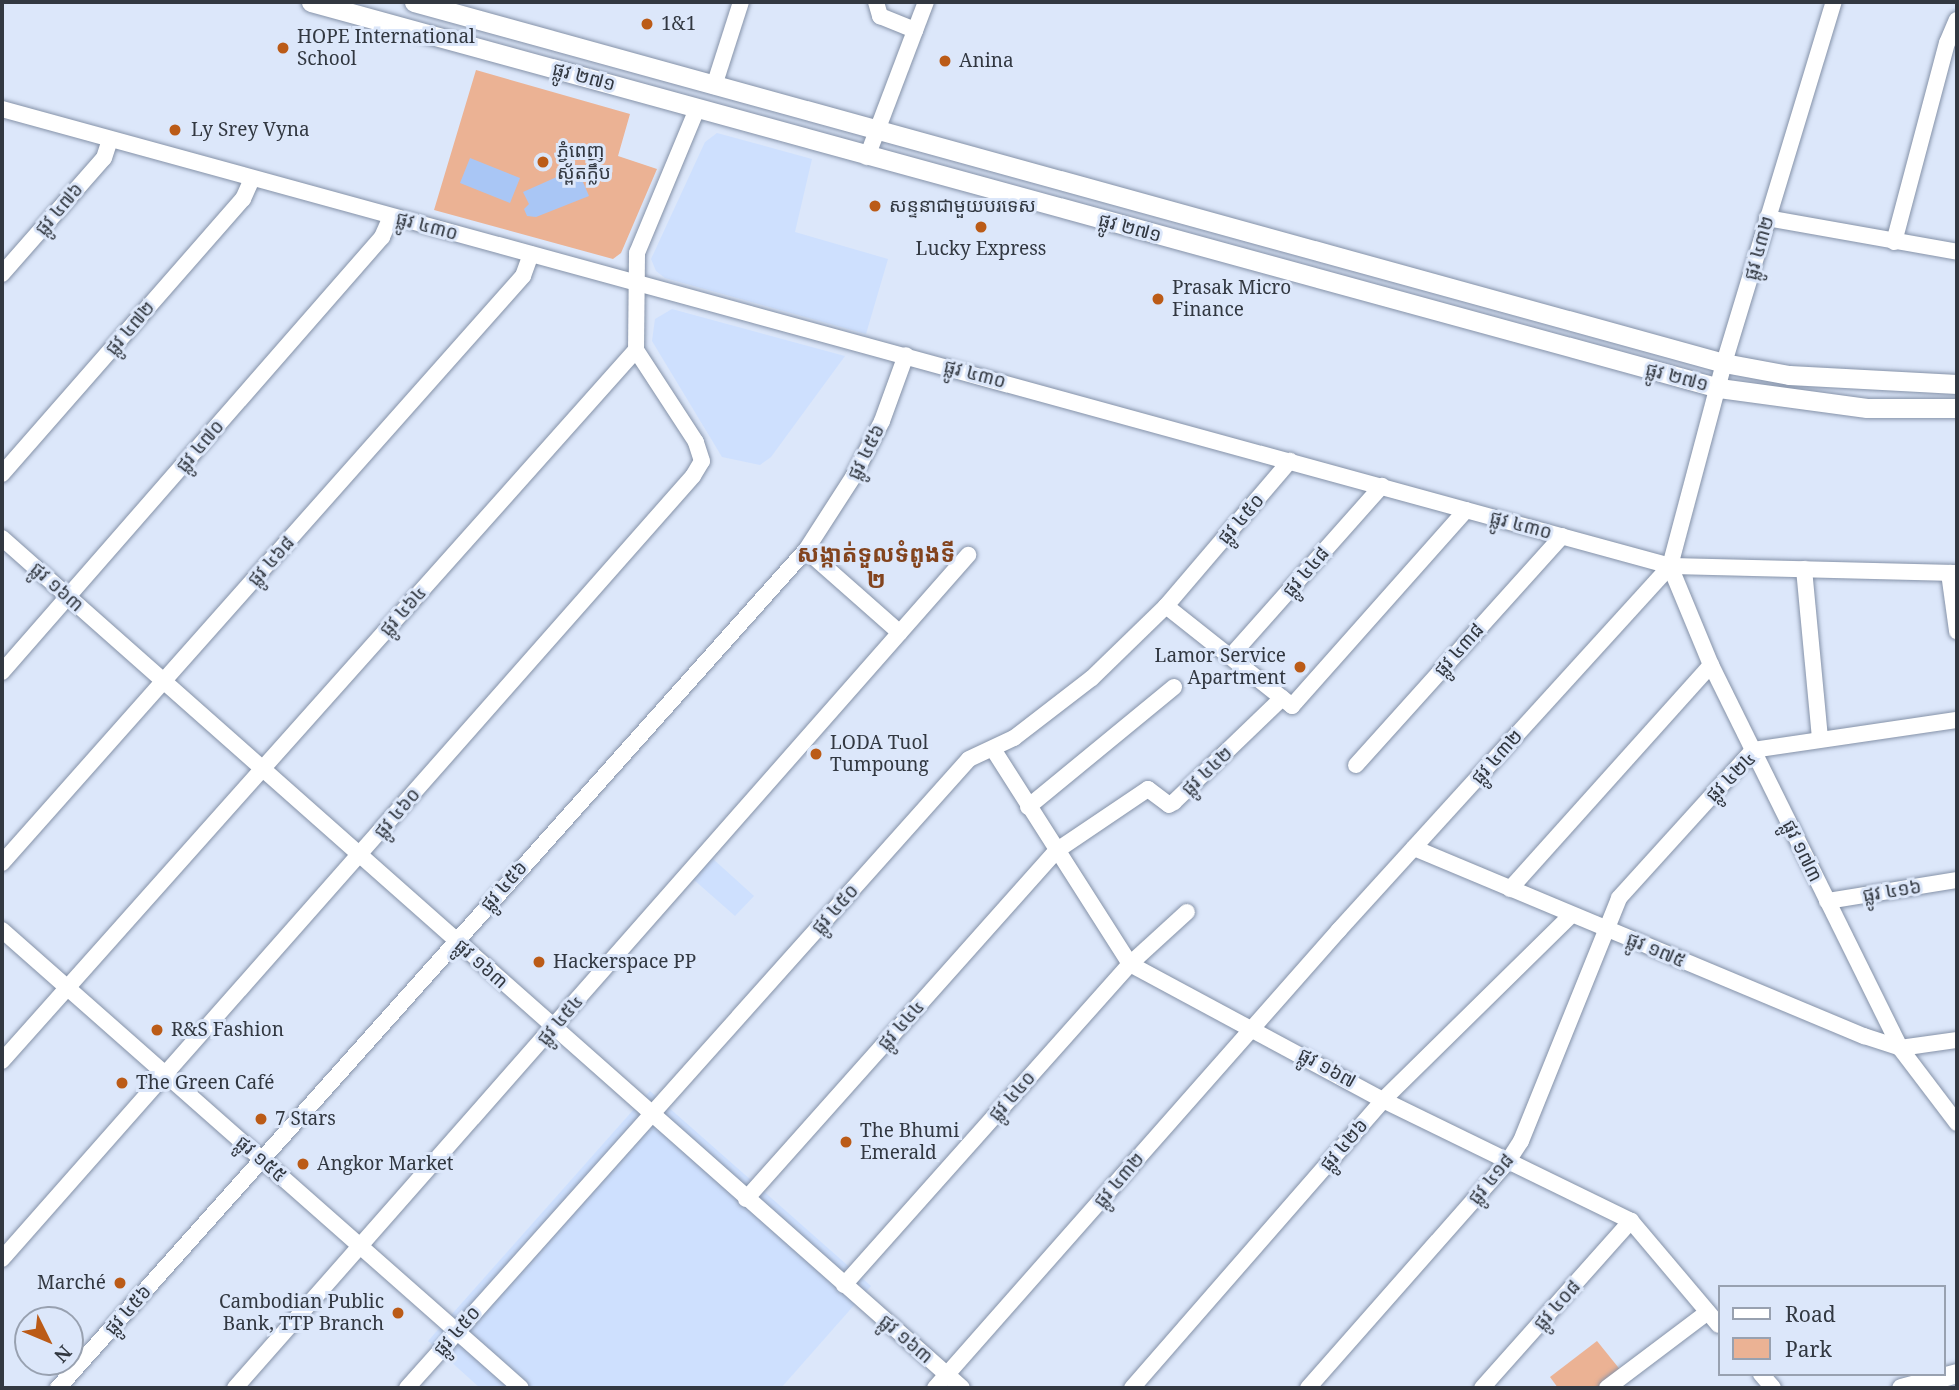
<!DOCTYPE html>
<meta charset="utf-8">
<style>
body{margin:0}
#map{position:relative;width:1959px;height:1390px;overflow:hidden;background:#dce7fa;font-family:"Noto Serif","Noto Sans Khmer",serif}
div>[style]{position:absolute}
.built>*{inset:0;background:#cee0fe}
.green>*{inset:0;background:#ebb294}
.water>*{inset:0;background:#a9c6f5}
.roads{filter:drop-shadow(0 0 2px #8592a8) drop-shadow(0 0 2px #8592a8)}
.minor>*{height:16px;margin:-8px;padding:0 8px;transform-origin:8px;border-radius:8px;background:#fff}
.major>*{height:19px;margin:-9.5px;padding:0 9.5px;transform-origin:9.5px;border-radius:9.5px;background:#fff}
.dots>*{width:19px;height:19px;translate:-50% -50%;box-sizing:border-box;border:4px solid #dce7fa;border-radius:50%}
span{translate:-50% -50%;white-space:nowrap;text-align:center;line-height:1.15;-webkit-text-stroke:6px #dce7fa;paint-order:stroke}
.poi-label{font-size:19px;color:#323841}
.left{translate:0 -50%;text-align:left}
.right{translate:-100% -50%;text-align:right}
.street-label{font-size:19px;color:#323841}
.quarter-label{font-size:23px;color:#83441e;font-weight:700}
.frame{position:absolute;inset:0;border:4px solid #323841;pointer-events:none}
.legend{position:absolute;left:1718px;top:1285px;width:228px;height:91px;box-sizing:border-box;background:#dce7fa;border:2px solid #98a1b0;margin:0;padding:9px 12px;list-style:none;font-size:21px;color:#323841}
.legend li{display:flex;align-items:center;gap:14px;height:35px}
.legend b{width:35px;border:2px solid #98a1b0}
.north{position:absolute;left:14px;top:1306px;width:70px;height:70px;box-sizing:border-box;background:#dce7fa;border:2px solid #98a1b0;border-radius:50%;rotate:133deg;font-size:19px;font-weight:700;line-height:28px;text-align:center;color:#323841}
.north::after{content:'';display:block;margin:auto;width:24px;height:32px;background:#bb5b17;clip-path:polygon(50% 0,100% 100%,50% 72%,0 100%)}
</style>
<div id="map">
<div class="built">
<i style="clip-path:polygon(717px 133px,812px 159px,795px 232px,888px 259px,866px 334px,665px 278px,656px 271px,651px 259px,705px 142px)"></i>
<i style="clip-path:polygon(672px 309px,845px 356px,771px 457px,760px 465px,722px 457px,652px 341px,655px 319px)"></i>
<i style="clip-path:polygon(712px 858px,754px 896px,735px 916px,693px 879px)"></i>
<i style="clip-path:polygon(650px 1091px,871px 1286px,781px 1388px,480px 1388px,428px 1341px)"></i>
</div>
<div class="green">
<i style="clip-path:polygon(476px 70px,630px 114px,618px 156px,657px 169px,621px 253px,613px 259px,434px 210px)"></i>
<i style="clip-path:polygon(1597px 1341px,1622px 1372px,1601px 1388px,1558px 1388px,1550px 1377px)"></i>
</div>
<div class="water">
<i style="clip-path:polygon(470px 158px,520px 178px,510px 203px,460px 183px)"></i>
<i style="clip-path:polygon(577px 168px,589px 196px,536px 217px,527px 216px,524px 209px,529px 204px,523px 192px)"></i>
</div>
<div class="roads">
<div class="minor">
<i style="left:876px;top:2px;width:15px;rotate:74deg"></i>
<i style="left:880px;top:16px;width:38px;rotate:22deg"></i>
<i style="left:714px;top:86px;width:88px;rotate:-72.2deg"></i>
<i style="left:2px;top:109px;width:1729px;rotate:15.32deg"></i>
<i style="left:1670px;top:566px;width:287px;rotate:1.4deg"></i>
<i style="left:867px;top:157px;width:166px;rotate:-69.2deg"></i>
<i style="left:1767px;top:218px;width:193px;rotate:10.1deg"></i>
<i style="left:1894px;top:242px;width:206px;rotate:-75.1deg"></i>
<i style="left:1947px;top:43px;width:25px;rotate:-67deg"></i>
<i style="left:2px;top:274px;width:154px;rotate:-48.7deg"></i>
<i style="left:104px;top:158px;width:19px;rotate:-72deg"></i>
<i style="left:2px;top:474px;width:366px;rotate:-48.8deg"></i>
<i style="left:243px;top:199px;width:22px;rotate:-66deg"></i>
<i style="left:2px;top:538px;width:1282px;rotate:41.52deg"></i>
<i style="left:806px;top:550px;width:125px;rotate:41.4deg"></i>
<i style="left:1670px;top:566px;width:107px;rotate:67.5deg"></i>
<i style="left:1711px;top:665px;width:427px;rotate:63.7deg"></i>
<i style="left:1900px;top:1048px;width:94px;rotate:52.8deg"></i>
<i style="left:1804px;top:569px;width:170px;rotate:84.6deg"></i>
<i style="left:1949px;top:573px;width:59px;rotate:82.1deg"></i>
<i style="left:1166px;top:606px;width:161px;rotate:38.4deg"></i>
<i style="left:1292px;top:706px;width:262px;rotate:-48.4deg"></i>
<i style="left:1230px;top:657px;width:229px;rotate:-48.4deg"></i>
<i style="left:2px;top:672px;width:578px;rotate:-48.86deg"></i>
<i style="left:382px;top:237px;width:22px;rotate:-66deg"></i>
<i style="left:993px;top:749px;width:255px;rotate:57.5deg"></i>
<i style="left:1130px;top:964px;width:287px;rotate:28.3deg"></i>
<i style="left:1383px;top:1100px;width:276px;rotate:26deg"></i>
<i style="left:1631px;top:1221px;width:136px;rotate:49.8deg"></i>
<i style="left:1356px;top:765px;width:308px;rotate:-48deg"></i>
<i style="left:1028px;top:807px;width:189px;rotate:-39.4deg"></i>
<i style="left:1414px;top:848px;width:488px;rotate:22.7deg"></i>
<i style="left:1864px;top:1036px;width:38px;rotate:18deg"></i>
<i style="left:1900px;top:1048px;width:58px;rotate:-8deg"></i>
<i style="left:2px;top:863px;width:785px;rotate:-48.41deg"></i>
<i style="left:523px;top:276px;width:23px;rotate:-70deg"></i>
<i style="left:1510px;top:889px;width:301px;rotate:-48.1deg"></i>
<i style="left:1827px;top:901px;width:132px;rotate:-9.2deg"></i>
<i style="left:2px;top:930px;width:692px;rotate:41.43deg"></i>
<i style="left:2px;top:1061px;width:953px;rotate:-48.28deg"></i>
<i style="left:636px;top:350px;width:97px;rotate:-89.4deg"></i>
<i style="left:637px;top:253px;width:156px;rotate:-67.4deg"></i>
<i style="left:746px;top:1199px;width:466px;rotate:-48.3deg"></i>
<i style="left:1056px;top:851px;width:111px;rotate:-34deg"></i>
<i style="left:1148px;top:789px;width:26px;rotate:37deg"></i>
<i style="left:1169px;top:805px;width:6px;rotate:-31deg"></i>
<i style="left:1174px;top:802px;width:150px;rotate:-43.9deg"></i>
<i style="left:2px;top:1259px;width:1044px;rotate:-48.57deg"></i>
<i style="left:693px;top:476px;width:17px;rotate:-59deg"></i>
<i style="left:702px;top:461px;width:20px;rotate:-108deg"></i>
<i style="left:696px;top:442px;width:110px;rotate:-123.1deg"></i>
<i style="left:844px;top:1285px;width:430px;rotate:-48.3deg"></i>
<i style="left:1130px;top:964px;width:77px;rotate:-42.4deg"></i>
<i style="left:1761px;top:1374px;width:18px;rotate:49deg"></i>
<i style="left:58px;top:1388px;width:1123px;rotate:-48.25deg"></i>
<i style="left:806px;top:550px;width:87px;rotate:-57.2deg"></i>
<i style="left:853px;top:477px;width:63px;rotate:-62.6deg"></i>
<i style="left:882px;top:421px;width:70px;rotate:-70deg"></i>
<i style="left:235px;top:1388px;width:1110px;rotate:-48.65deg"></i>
<i style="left:407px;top:1388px;width:843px;rotate:-48.22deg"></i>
<i style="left:969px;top:759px;width:50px;rotate:-25deg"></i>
<i style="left:1014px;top:738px;width:98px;rotate:-37.6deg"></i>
<i style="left:1092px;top:678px;width:103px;rotate:-44.2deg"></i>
<i style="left:1166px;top:606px;width:191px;rotate:-49.5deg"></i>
<i style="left:935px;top:1388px;width:611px;rotate:-48.58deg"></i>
<i style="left:1339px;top:930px;width:492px;rotate:-47.7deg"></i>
<i style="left:1670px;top:566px;width:210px;rotate:-75.1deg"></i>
<i style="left:1724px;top:363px;width:377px;rotate:-73.1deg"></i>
<i style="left:1132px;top:1388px;width:382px;rotate:-48.9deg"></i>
<i style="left:1383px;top:1100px;width:264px;rotate:-44.5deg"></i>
<i style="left:1308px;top:1388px;width:303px;rotate:-48.6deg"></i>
<i style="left:1508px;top:1161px;width:24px;rotate:-57deg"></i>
<i style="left:1521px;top:1141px;width:262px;rotate:-68deg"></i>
<i style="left:1619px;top:898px;width:200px;rotate:-47.8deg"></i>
<i style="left:1753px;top:750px;width:206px;rotate:-8.4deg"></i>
<i style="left:1482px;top:1388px;width:224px;rotate:-48.3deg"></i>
<i style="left:1607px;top:1388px;width:126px;rotate:-37deg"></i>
</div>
<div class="major">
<i style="left:311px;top:2px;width:1460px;rotate:15.33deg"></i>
<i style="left:1719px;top:388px;width:149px;rotate:7.7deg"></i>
<i style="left:1867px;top:408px;width:90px"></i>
<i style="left:414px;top:2px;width:1359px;rotate:15.41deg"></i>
<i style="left:1724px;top:363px;width:66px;rotate:10.5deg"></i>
<i style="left:1789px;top:375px;width:168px;rotate:3.1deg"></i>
<i style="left:1901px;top:1388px;width:58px;rotate:-15deg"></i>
</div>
</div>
<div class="dots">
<i style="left:647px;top:24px;background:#bb5b17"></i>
<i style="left:283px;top:48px;background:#bb5b17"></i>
<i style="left:945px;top:61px;background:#bb5b17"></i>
<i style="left:175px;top:130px;background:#bb5b17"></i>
<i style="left:543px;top:162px;background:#bb5b17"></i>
<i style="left:875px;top:206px;background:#bb5b17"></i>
<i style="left:981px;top:227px;background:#bb5b17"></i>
<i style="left:1158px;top:299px;background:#bb5b17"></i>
<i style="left:1300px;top:667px;background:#bb5b17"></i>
<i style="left:816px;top:754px;background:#bb5b17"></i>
<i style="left:539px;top:962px;background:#bb5b17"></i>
<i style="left:157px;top:1030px;background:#bb5b17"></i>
<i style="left:122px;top:1083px;background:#bb5b17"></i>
<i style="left:261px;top:1119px;background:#bb5b17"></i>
<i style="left:846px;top:1142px;background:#bb5b17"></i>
<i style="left:303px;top:1164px;background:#bb5b17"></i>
<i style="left:120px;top:1283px;background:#bb5b17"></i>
<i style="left:398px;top:1313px;background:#bb5b17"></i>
</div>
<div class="poi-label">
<span class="left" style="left:661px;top:24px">1&amp;1</span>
<span class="left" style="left:297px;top:48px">HOPE International<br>School</span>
<span class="left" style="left:959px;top:61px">Anina</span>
<span class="left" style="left:191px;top:130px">Ly Srey Vyna</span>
<span class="left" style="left:557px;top:162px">ភ្នំពេញ<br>ស្ព័តក្លឹប</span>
<span class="left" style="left:889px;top:206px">សន្ទនាជាមួយបរទេស</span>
<span style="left:981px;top:249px">Lucky Express</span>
<span class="left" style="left:1172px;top:299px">Prasak Micro<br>Finance</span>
<span class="right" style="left:1286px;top:667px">Lamor Service<br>Apartment</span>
<span class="left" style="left:830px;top:754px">LODA Tuol<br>Tumpoung</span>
<span class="left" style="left:553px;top:962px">Hackerspace PP</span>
<span class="left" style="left:171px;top:1030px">R&amp;S Fashion</span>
<span class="left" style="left:136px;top:1083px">The Green Café</span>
<span class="left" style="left:275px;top:1119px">7 Stars</span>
<span class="left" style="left:860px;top:1142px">The Bhumi<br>Emerald</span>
<span class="left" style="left:317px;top:1164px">Angkor Market</span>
<span class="right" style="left:106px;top:1283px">Marché</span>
<span class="right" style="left:384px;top:1313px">Cambodian Public<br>Bank, TTP Branch</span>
</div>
<div class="street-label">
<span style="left:584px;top:77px;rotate:15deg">ផ្លូវ ២៧១</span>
<span style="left:59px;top:209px;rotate:-49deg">ផ្លូវ ៤៧៦</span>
<span style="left:427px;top:226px;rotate:15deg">ផ្លូវ ៤៣០</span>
<span style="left:1130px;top:228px;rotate:15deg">ផ្លូវ ២៧១</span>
<span style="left:1759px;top:248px;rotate:-74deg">ផ្លូវ ៤៣២</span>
<span style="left:130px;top:328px;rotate:-49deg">ផ្លូវ ៤៧២</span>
<span style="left:975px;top:374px;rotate:15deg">ផ្លូវ ៤៣០</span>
<span style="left:1677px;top:377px;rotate:15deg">ផ្លូវ ២៧១</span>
<span style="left:200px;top:446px;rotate:-49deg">ផ្លូវ ៤៧០</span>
<span style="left:866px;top:452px;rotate:-63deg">ផ្លូវ ៤៥៦</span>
<span style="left:1241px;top:519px;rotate:-49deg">ផ្លូវ ៤៥០</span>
<span style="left:1521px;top:525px;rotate:15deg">ផ្លូវ ៤៣០</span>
<span style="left:271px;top:561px;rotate:-48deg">ផ្លូវ ៤៦៨</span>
<span style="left:1306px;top:572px;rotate:-49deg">ផ្លូវ ៤៤៨</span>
<span style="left:57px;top:587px;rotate:42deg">ផ្លូវ ១៦៣</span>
<span style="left:403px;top:611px;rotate:-48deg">ផ្លូវ ៤៦៤</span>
<span style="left:1459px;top:650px;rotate:-48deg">ផ្លូវ ៤៣៨</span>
<span style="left:1497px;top:757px;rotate:-48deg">ផ្លូវ ៤៣២</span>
<span style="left:1207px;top:771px;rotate:-43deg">ផ្លូវ ៤៤២</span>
<span style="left:1731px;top:777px;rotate:-45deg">ផ្លូវ ៤២៤</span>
<span style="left:397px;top:813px;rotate:-49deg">ផ្លូវ ៤៦០</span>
<span style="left:1802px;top:851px;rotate:64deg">ផ្លូវ ១៧៣</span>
<span style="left:504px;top:886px;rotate:-48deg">ផ្លូវ ៤៥៦</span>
<span style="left:1892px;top:891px;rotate:-9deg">ផ្លូវ ៤១៦</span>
<span style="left:835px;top:909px;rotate:-48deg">ផ្លូវ ៤៥០</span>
<span style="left:1656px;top:950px;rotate:23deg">ផ្លូវ ១៧៥</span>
<span style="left:481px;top:964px;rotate:42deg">ផ្លូវ ១៦៣</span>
<span style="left:560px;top:1020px;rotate:-49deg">ផ្លូវ ៤៥៤</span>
<span style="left:901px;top:1025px;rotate:-48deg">ផ្លូវ ៤៤៤</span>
<span style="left:1327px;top:1068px;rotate:29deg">ផ្លូវ ១៦៧</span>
<span style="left:1012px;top:1096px;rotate:-48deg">ផ្លូវ ៤៤០</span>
<span style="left:1344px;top:1145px;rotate:-49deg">ផ្លូវ ៤២៦</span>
<span style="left:261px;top:1159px;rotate:41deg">ផ្លូវ ១៥៥</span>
<span style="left:1491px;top:1179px;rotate:-50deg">ផ្លូវ ៤១៨</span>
<span style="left:1119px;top:1180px;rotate:-49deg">ផ្លូវ ៤៣២</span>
<span style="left:1557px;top:1305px;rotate:-48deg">ផ្លូវ ៤០៨</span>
<span style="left:128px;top:1310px;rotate:-48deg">ផ្លូវ ៤៥៦</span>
<span style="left:457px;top:1331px;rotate:-48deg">ផ្លូវ ៤៥០</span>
<span style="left:906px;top:1339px;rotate:41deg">ផ្លូវ ១៦៣</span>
</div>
<div class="quarter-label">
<span style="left:876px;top:566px">សង្កាត់ទួលទំពូងទី<br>២</span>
</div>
<div class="frame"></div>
<ul class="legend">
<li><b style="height:9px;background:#fff"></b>Road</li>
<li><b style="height:19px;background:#ebb294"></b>Park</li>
</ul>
<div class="north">N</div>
</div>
